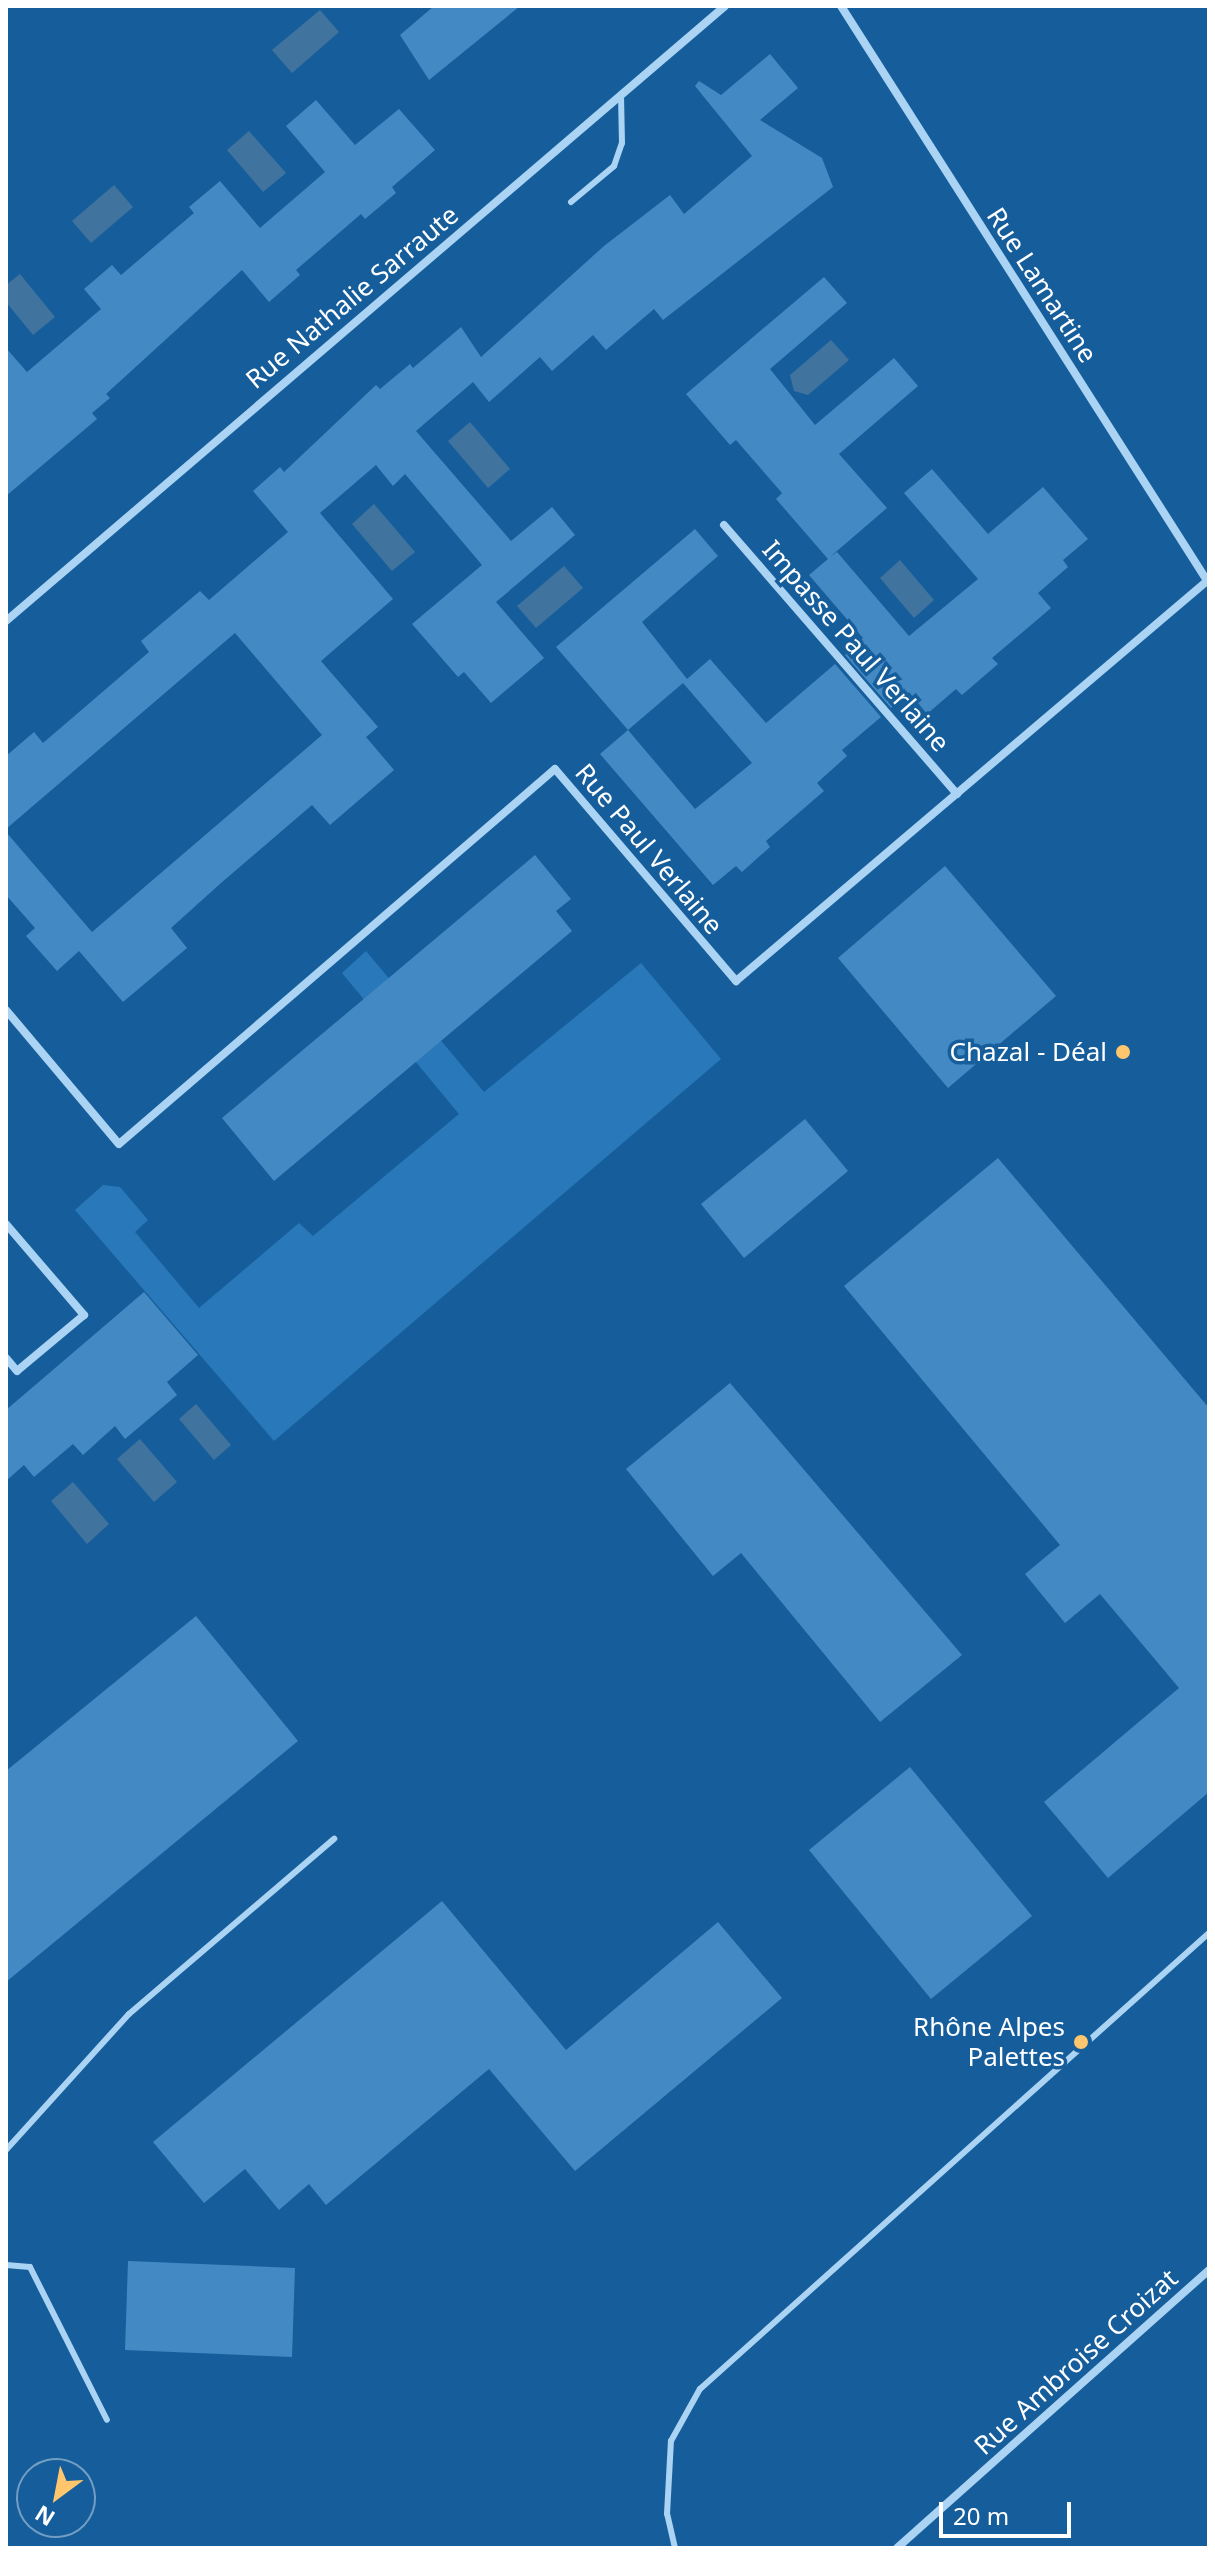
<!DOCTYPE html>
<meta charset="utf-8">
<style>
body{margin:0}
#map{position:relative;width:1215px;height:2554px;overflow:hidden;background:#165e9b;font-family:"Noto Sans",sans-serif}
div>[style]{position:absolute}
.green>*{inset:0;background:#2978b9}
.water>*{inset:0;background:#41739f}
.building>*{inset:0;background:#4389c4}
.lane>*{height:6px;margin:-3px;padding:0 3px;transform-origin:3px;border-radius:3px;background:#abd3f3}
.street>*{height:8px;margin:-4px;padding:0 4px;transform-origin:4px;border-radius:4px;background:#abd3f3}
.dots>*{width:22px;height:22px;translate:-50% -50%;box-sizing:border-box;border:4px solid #165e9b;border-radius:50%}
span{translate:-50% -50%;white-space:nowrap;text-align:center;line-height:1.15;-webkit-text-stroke:7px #165e9b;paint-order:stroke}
.street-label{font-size:26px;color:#fff}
.poi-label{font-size:26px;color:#fff}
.right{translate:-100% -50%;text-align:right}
.frame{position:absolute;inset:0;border:8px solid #fff;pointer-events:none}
.north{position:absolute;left:16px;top:2458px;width:80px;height:80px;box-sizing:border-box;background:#165e9b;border:2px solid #739ec3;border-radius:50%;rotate:212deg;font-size:22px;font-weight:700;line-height:32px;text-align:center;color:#fff}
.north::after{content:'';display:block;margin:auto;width:28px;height:36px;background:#ffc66d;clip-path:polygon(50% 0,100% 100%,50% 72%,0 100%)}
.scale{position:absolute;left:939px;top:2502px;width:132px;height:36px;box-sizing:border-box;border:4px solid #fff;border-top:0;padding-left:10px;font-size:24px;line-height:28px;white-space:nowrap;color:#fff;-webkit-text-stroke:6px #165e9b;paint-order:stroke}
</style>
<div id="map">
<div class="green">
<i style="clip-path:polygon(366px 951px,484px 1092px,641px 963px,721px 1059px,274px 1441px,75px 1210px,103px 1185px,120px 1187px,148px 1220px,135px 1232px,199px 1308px,299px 1223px,313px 1236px,459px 1114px,342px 973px)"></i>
</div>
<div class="water">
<i style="clip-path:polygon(320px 10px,339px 32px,292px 73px,272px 50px)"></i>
<i style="clip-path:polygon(249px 131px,286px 173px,263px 192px,227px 150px)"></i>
<i style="clip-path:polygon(114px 185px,133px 207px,91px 243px,72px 221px)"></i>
<i style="clip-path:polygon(20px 274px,55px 317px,33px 335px,6px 302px,6px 285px)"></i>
<i style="clip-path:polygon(831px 340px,849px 360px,808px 395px,794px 391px,790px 375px)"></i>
<i style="clip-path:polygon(470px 422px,510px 469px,488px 488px,448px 441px)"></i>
<i style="clip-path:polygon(374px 504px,415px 552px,392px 571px,352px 524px)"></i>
<i style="clip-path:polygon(900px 560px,934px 600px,914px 618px,880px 578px)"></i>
<i style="clip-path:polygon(564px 566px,583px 588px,536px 628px,517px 606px)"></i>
<i style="clip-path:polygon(196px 1404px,231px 1445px,214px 1460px,179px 1419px)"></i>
<i style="clip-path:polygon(140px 1439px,177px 1482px,154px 1502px,117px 1459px)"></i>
<i style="clip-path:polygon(73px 1482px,109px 1524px,87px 1544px,51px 1501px)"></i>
</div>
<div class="building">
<i style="clip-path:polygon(434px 6px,520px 6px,429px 80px,400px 35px)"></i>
<i style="clip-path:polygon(770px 54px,798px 88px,760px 120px,822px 158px,833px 187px,663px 320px,654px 309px,606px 350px,593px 335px,552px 371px,540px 357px,489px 402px,473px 382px,416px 431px,511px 541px,552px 507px,575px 535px,496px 602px,544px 658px,491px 703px,464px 672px,458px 677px,412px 624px,482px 565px,405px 474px,393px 486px,376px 465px,320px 513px,393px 599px,321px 661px,378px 727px,366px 737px,394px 770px,330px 825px,312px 805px,221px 883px,171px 928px,187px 948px,123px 1002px,79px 951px,57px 971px,26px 936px,35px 928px,6px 895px,6px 832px,92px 932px,322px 735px,235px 633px,6px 829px,6px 756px,34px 732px,43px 743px,149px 652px,141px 641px,200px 591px,209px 600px,288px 532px,253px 491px,280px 467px,284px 472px,376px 385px,380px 389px,410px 364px,413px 368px,461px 327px,481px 357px,604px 246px,670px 195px,684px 214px,752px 156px,695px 86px,699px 81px,721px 95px)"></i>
<i style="clip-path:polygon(316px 100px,355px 145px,399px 109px,435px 150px,392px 187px,396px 193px,365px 219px,361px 214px,296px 270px,300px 275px,269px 302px,242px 270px,106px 394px,110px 398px,92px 413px,97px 419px,6px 496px,6px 348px,27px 372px,101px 309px,84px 289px,112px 265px,121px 275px,194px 213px,189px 207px,220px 181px,260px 228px,325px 172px,286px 126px)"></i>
<i style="clip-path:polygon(824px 277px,847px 303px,770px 369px,815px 425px,894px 358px,918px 386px,839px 454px,887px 508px,830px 557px,837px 552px,909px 636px,978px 579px,904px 493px,932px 469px,988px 534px,1043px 487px,1088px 539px,1063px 560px,1068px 567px,1038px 593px,1051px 608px,992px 658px,998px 664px,962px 695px,956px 689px,927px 714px,909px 692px,891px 708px,845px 655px,863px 638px,809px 575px,828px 559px,776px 499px,782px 493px,736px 440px,730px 445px,686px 394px)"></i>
<i style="clip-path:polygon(695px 529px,718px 556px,642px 622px,687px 679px,710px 659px,766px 723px,835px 664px,881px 717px,842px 750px,847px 756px,817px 783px,824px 791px,766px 841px,770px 847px,742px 872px,736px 866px,713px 885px,600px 754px,628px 730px,695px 809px,752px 763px,683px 683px,628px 730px,556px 647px)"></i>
<i style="clip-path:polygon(535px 855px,571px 899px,556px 911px,572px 931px,274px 1181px,222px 1118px)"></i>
<i style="clip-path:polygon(945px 866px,1056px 996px,948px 1088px,838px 958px)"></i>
<i style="clip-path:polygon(805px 1119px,848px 1171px,744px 1258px,701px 1204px)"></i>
<i style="clip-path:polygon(998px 1158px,1209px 1408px,1209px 1792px,1108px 1878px,1044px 1802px,1179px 1688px,1100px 1594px,1065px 1623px,1025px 1574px,1060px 1545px,844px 1286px)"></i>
<i style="clip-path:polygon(144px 1292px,198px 1355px,167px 1382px,177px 1395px,125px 1439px,115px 1426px,83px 1455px,73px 1444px,34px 1477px,24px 1465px,6px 1481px,6px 1410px)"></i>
<i style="clip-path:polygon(730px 1383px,962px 1655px,880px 1722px,741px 1553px,713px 1576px,626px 1469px)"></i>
<i style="clip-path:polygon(196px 1616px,298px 1741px,6px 1982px,6px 1771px)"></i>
<i style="clip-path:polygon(910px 1767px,1032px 1916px,931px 1999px,809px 1850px)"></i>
<i style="clip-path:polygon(442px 1901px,566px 2050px,718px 1922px,782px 1998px,575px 2171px,489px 2069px,326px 2205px,309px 2184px,279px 2210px,245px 2169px,204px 2203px,153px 2142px)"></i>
<i style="clip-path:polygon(128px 2261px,295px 2268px,292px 2357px,125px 2350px)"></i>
</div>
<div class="lane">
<i style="left:571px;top:202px;width:56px;rotate:-39.9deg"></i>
<i style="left:614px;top:166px;width:24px;rotate:-71deg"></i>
<i style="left:622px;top:143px;width:48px;rotate:-91.2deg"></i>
<i style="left:6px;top:2150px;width:183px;rotate:-47.9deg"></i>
<i style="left:129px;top:2014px;width:270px;rotate:-40.5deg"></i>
<i style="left:6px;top:2265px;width:24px;rotate:5deg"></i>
<i style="left:30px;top:2267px;width:171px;rotate:63.3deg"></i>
<i style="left:675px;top:2548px;width:35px;rotate:-103deg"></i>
<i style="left:667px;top:2514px;width:73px;rotate:-86.9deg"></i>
<i style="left:671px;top:2441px;width:60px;rotate:-60.9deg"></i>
<i style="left:700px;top:2389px;width:683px;rotate:-41.86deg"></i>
</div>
<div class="street">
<i style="left:841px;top:6px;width:683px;rotate:57.5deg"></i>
<i style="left:724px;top:525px;width:356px;rotate:49.1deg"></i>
<i style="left:6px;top:621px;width:946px;rotate:-40.54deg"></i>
<i style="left:6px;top:1010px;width:175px;rotate:49.9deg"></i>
<i style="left:119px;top:1144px;width:575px;rotate:-40.7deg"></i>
<i style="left:555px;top:769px;width:279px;rotate:49.5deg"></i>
<i style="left:736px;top:981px;width:618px;rotate:-40.34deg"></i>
<i style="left:6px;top:1224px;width:120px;rotate:49.4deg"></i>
<i style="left:84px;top:1315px;width:87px;rotate:140.1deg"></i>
<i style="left:17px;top:1371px;width:17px;rotate:-130deg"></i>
<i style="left:897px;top:2548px;width:418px;rotate:-41.7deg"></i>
</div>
<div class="dots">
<i style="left:1123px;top:1052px;background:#ffc66d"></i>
<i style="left:1081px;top:2042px;background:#ffc66d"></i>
</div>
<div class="street-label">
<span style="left:1042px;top:285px;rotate:57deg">Rue Lamartine</span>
<span style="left:352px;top:297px;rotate:-40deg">Rue Nathalie Sarraute</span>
<span style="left:856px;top:646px;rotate:49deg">Impasse Paul Verlaine</span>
<span style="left:649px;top:849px;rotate:50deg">Rue Paul Verlaine</span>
<span style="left:1076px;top:2362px;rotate:-42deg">Rue Ambroise Croizat</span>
</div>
<div class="poi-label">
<span class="right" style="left:1107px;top:1052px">Chazal - Déal</span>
<span class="right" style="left:1065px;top:2042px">Rhône Alpes<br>Palettes</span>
</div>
<div class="frame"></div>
<div class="north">N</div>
<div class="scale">20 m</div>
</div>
